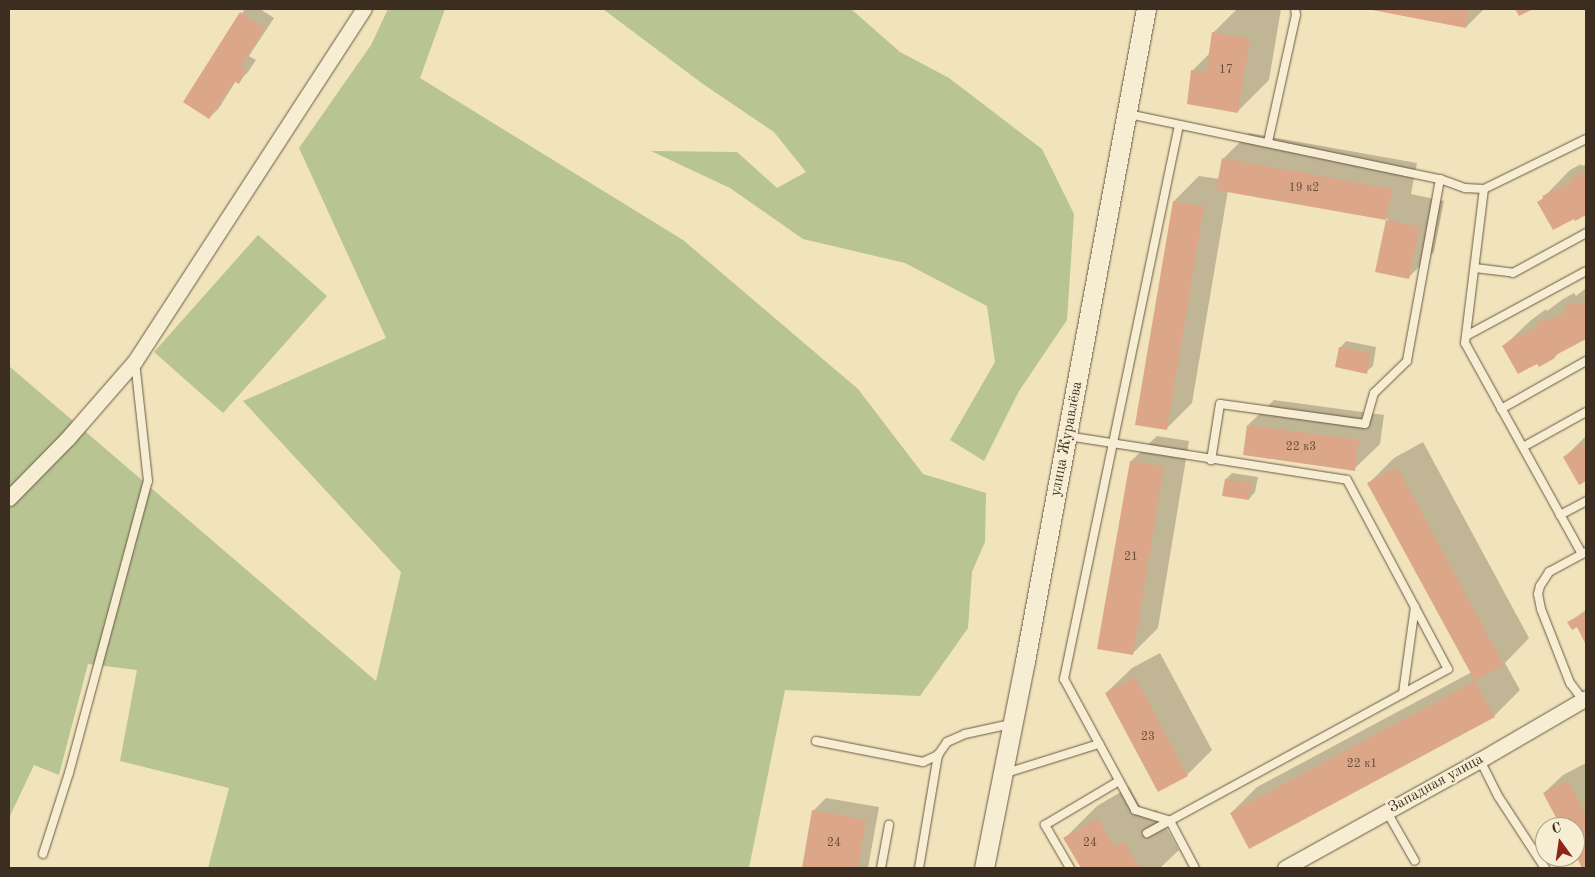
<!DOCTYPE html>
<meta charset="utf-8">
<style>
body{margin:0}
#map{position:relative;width:1595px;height:877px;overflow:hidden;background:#f1e3bb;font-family:"Old Standard TT",serif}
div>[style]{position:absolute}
.green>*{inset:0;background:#b8c492}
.shadow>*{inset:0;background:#0003}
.building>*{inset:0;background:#dca789}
.roads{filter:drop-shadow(0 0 1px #685a46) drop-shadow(0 0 1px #685a46)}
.service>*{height:8px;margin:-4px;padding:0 4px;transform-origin:4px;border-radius:4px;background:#f6edd3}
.minor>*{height:15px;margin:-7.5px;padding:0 7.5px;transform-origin:7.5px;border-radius:7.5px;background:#f6edd3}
.tertiary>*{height:19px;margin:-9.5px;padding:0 9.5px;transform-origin:9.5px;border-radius:9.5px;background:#f6edd3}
span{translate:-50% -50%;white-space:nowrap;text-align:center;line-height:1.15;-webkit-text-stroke:4.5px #f6edd3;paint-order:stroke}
.number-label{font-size:12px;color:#634c3a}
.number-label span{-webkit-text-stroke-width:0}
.street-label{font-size:15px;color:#3b2d1f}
.frame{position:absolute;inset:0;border:10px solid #3b2d1f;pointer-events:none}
.north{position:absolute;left:1535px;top:817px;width:50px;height:50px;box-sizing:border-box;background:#f6edd3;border:1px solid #aba08b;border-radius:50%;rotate:346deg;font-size:14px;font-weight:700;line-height:20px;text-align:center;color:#3b2d1f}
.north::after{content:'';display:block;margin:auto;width:18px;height:22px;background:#8f2418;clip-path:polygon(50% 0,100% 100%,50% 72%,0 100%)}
</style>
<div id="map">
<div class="green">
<i style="clip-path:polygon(388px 9px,445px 9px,420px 78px,683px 240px,858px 389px,923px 474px,986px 493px,985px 542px,972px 572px,968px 628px,920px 696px,785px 690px,749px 868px,208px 868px,229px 788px,120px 761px,137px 670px,88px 664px,59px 775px,34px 765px,9px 818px,9px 366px,376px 681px,401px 572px,243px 401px,386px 338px,299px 148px,371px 45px)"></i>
<i style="clip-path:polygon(603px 9px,851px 9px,900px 52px,949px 78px,1042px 149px,1074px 214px,1067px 320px,1019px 391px,984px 461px,950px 440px,995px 362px,987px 306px,905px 263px,803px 239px,730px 188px,651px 151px,737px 152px,777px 188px,806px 172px,774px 132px,703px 84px)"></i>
<i style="clip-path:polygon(258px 235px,327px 296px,223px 413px,154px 352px)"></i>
</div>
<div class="shadow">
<i style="clip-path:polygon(245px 9px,260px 9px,274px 18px,249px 56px,256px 60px,248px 72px,238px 82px,236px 81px,219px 108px,209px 118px,184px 102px)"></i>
<i style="clip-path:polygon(1237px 9px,1281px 9px,1269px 80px,1238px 111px,1192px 71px,1211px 52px,1213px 33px)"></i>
<i style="clip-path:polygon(1369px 9px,1484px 9px,1466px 27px)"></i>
<i style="clip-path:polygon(1249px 133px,1417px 163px,1411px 194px,1444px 201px,1434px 252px,1408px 278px,1377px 271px,1388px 219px,1228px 190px,1192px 403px,1166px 429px,1174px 201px,1199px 176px,1220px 179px,1224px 158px)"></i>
<i style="clip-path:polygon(1581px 164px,1582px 166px,1586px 164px,1586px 214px,1576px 220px,1539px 202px,1570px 170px)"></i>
<i style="clip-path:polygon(1586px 288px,1586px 337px,1561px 351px,1555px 357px,1538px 362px,1504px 346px,1530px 321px,1546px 309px,1547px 311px,1563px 299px,1574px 293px,1576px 296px)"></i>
<i style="clip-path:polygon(1346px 341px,1376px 347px,1373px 366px,1366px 372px,1340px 348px)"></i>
<i style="clip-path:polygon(1274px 400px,1384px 415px,1380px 444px,1354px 469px,1248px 425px)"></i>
<i style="clip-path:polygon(1157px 436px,1189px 441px,1158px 628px,1132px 654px,1131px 461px)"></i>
<i style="clip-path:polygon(1586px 436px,1586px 479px,1579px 484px,1565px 457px)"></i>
<i style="clip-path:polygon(1423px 442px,1529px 638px,1505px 663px,1520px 690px,1494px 716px,1231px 813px,1257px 787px,1472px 672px,1369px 483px,1394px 458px)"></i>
<i style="clip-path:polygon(1232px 473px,1258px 477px,1255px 492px,1249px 499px,1224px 495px,1226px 479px)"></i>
<i style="clip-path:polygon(1586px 610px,1586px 642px,1578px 626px,1569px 622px)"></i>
<i style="clip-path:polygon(1160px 653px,1212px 750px,1187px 775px,1106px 693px,1132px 668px)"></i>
<i style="clip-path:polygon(1586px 763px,1586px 868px,1584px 868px,1575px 851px,1575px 827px,1562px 827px,1544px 793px,1563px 775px)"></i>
<i style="clip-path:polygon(1129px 787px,1146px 816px,1156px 810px,1179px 850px,1160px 868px,1082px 868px,1065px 838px,1097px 806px)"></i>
<i style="clip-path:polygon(826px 798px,879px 807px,868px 868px,803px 868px,813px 811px)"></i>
</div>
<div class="building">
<i style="clip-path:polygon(1367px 9px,1470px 9px,1466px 28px)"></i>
<i style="clip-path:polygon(1515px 9px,1533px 9px,1519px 16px)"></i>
<i style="clip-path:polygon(240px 12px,265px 28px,241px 66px,247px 70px,239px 84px,234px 81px,209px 119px,183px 102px)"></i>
<i style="clip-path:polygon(1212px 32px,1250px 39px,1238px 113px,1187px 104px,1191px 70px,1206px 73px)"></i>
<i style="clip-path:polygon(1222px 158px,1392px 189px,1386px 220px,1216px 190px)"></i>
<i style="clip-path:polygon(1583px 172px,1584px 175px,1586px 174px,1586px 215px,1575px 221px,1574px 219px,1553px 230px,1537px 202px,1544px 198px,1542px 196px,1570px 183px,1569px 180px)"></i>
<i style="clip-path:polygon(1173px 201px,1204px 206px,1167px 430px,1135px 425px)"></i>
<i style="clip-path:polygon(1386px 220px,1420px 227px,1409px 279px,1375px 272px)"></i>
<i style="clip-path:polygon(1576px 301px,1578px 305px,1586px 301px,1586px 339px,1554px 356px,1555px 358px,1539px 367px,1537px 364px,1518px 374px,1502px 346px,1520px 333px,1521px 336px,1538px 327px,1536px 324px,1548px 318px,1550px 320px,1566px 312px,1564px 308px)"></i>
<i style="clip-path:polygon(1339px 347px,1371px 353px,1367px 374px,1335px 367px)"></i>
<i style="clip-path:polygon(1247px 425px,1359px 440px,1355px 471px,1243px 455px)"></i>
<i style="clip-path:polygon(1583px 443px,1584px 446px,1586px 445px,1586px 481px,1579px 485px,1563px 457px)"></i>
<i style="clip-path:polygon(1130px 461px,1164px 466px,1133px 655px,1097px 649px)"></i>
<i style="clip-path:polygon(1397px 467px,1504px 665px,1475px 681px,1367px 483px)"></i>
<i style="clip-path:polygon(1225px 479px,1252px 483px,1249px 500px,1222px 496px)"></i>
<i style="clip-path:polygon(1586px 612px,1586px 645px,1577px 627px,1572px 630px,1567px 622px)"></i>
<i style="clip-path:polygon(1135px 677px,1188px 776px,1158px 792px,1105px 693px)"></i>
<i style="clip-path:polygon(1475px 681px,1495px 717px,1249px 849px,1230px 813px)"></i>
<i style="clip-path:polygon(1568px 780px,1586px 815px,1586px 868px,1582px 868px,1575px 854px,1575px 827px,1561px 827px,1543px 793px)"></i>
<i style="clip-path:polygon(812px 810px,866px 820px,858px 868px,802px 868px)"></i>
<i style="clip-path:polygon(1098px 818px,1114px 847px,1124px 841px,1140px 868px,1081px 868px,1063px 838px)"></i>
</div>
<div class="roads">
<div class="service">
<i style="left:1128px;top:114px;width:319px;rotate:11.8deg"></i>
<i style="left:1440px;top:179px;width:185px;rotate:100.3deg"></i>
<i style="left:1407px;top:361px;width:46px;rotate:135.9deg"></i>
<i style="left:1374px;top:393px;width:32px;rotate:106deg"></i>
<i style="left:1365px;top:424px;width:146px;rotate:-172.1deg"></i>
<i style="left:1220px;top:404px;width:57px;rotate:99.1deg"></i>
<i style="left:1179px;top:125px;width:566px;rotate:101.73deg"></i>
<i style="left:1064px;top:679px;width:149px;rotate:61.5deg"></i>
<i style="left:1135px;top:810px;width:37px;rotate:17deg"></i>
<i style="left:1170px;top:821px;width:53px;rotate:62deg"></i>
<i style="left:1268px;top:142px;width:130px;rotate:-77.6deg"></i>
<i style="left:1296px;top:15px;width:6px;rotate:-99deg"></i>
<i style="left:1440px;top:179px;width:27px;rotate:20deg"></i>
<i style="left:1465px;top:188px;width:19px;rotate:3deg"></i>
<i style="left:1475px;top:268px;width:38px;rotate:7deg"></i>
<i style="left:1513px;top:273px;width:83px;rotate:-28.7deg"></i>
<i style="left:1466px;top:336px;width:136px;rotate:-28.4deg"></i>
<i style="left:1501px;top:409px;width:98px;rotate:-29.5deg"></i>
<i style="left:1067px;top:436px;width:283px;rotate:8.9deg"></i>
<i style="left:1347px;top:480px;width:214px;rotate:61.9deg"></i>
<i style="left:1448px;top:669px;width:343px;rotate:151.4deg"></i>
<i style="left:1523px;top:447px;width:72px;rotate:-29.1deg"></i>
<i style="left:1560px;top:515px;width:30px;rotate:-28deg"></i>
<i style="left:1582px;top:554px;width:241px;rotate:-119deg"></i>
<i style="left:1465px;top:343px;width:155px;rotate:-83deg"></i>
<i style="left:1484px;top:189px;width:114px;rotate:-26.1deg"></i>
<i style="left:1403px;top:693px;width:87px;rotate:-82.1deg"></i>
<i style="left:1583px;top:700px;width:21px;rotate:-127deg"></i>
<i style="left:1570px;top:683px;width:79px;rotate:-111.4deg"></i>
<i style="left:1541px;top:609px;width:15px;rotate:-101deg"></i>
<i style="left:1538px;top:594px;width:8px;rotate:-76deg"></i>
<i style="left:1540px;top:586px;width:17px;rotate:-57deg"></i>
<i style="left:1549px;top:572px;width:42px;rotate:-28.4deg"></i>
<i style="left:816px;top:741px;width:109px;rotate:11.1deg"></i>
<i style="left:923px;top:762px;width:17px;rotate:-25deg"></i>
<i style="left:938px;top:755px;width:16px;rotate:-55deg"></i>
<i style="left:947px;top:742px;width:20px;rotate:-24deg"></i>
<i style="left:965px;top:734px;width:47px;rotate:-12.3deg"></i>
<i style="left:1480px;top:760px;width:40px;rotate:63.4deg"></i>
<i style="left:1498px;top:796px;width:86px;rotate:56.9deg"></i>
<i style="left:1003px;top:774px;width:101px;rotate:-17.4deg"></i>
<i style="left:1387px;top:812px;width:56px;rotate:60.3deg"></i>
<i style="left:43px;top:854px;width:85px;rotate:-72.2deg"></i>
<i style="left:69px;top:773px;width:302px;rotate:-74.9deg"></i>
<i style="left:148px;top:481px;width:120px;rotate:-96.2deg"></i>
<i style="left:881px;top:868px;width:44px;rotate:-79.5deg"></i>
<i style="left:919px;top:868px;width:115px;rotate:-80.5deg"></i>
<i style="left:1070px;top:868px;width:50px;rotate:-120.2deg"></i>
<i style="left:1045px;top:825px;width:86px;rotate:-30.7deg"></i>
</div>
<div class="minor">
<i style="left:9px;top:498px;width:83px;rotate:-45.5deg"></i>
<i style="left:67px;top:439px;width:103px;rotate:-48.9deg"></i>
<i style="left:135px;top:361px;width:420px;rotate:-57deg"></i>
<i style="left:1285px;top:868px;width:223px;rotate:-29deg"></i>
<i style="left:1480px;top:760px;width:123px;rotate:-30.3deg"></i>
</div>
<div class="tertiary">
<i style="left:984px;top:868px;width:211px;rotate:-78.8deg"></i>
<i style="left:1025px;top:661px;width:663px;rotate:-79.49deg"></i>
</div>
</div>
<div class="number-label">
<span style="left:1226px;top:71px">17</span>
<span style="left:1304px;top:189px">19 к2</span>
<span style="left:1301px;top:448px">22 к3</span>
<span style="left:1131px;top:558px">21</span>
<span style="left:1148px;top:738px">23</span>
<span style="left:1362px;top:765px">22 к1</span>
<span style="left:834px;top:844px">24</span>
<span style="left:1090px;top:844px">24</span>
</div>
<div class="street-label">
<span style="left:1067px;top:439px;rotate:-79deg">улица Журавлёва</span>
<span style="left:1436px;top:784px;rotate:-29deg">Западная улица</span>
</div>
<div class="frame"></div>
<div class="north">С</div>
</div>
